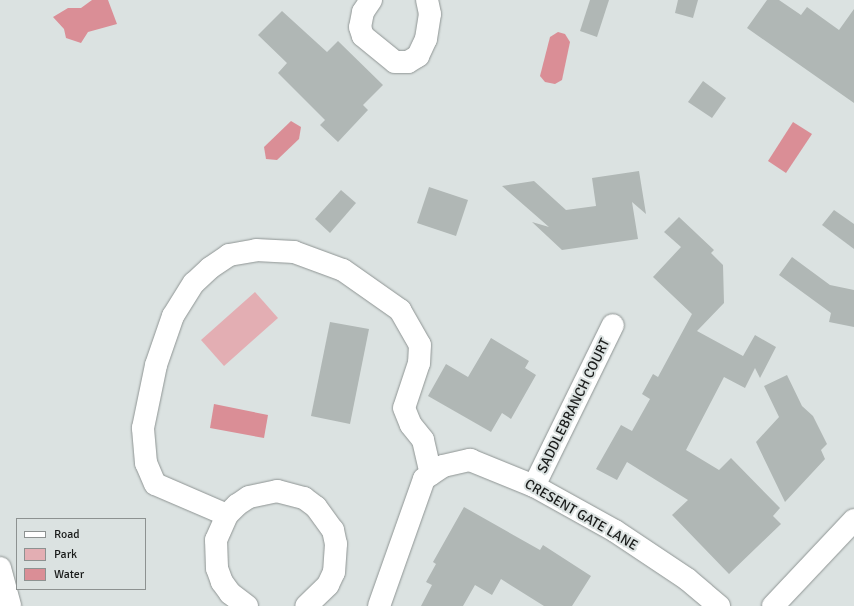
<!DOCTYPE html>
<style>
body{margin:0}
#map{position:relative;width:854px;height:606px;overflow:hidden;background:#dbe2e1;font-family:Signika,sans-serif}
div>[style]{position:absolute}
.green>*{inset:0;background:#e3aeb3}
.water>*{inset:0;background:#da8e96}
.building>*{inset:0;background:#b0b7b5}
.roads{filter:drop-shadow(0 0 1px #8e9493) drop-shadow(0 0 1px #8e9493)}
.minor>*{height:22px;margin:-11px;padding:0 11px;transform-origin:11px;border-radius:11px;background:#fff}
span{translate:-50% -50%;white-space:nowrap;text-align:center;line-height:1.15;-webkit-text-stroke:4px #dbe2e1;paint-order:stroke}
.street-label{font-size:14px;color:#191b1a}
.legend{position:absolute;left:16px;top:518px;width:130px;height:72px;box-sizing:border-box;background:#dbe2e1;border:1px solid #8d9291;margin:0;padding:5px 7px;list-style:none;font-size:12px;color:#191b1a}
.legend li{display:flex;align-items:center;gap:8px;height:20px}
.legend b{width:20px;border:1px solid #8d9291}
</style>
<div id="map">
<div class="green">
<i style="clip-path:polygon(255px 292px,278px 318px,224px 366px,201px 340px)"></i>
</div>
<div class="water">
<i style="clip-path:polygon(92px 0,108px 0,117px 24px,88px 32px,81px 43px,66px 38px,64px 29px,53px 17px,68px 8px,81px 8px)"></i>
<i style="clip-path:polygon(558px 32px,565px 34px,570px 42px,562px 80px,555px 84px,545px 82px,540px 76px,550px 37px)"></i>
<i style="clip-path:polygon(291px 121px,301px 127px,299px 139px,277px 160px,266px 159px,264px 147px)"></i>
<i style="clip-path:polygon(793px 122px,812px 134px,786px 173px,768px 161px)"></i>
<i style="clip-path:polygon(214px 404px,268px 415px,264px 438px,210px 428px)"></i>
</div>
<div class="building">
<i style="clip-path:polygon(590px 0,609px 0,597px 37px,580px 31px)"></i>
<i style="clip-path:polygon(678px 0,698px 0,693px 18px,675px 13px)"></i>
<i style="clip-path:polygon(767px 0,779px 0,801px 15px,807px 7px,839px 30px,854px 9px,854px 103px,747px 28px)"></i>
<i style="clip-path:polygon(282px 11px,327px 52px,338px 41px,383px 85px,363px 105px,368px 110px,338px 142px,320px 125px,325px 120px,278px 73px,287px 63px,258px 35px)"></i>
<i style="clip-path:polygon(703px 81px,726px 98px,712px 118px,688px 102px)"></i>
<i style="clip-path:polygon(639px 171px,646px 214px,632px 202px,638px 239px,562px 250px,532px 222px,549px 227px,502px 186px,534px 181px,566px 210px,596px 206px,592px 178px)"></i>
<i style="clip-path:polygon(429px 187px,468px 200px,456px 236px,417px 223px)"></i>
<i style="clip-path:polygon(341px 190px,356px 203px,330px 233px,315px 219px)"></i>
<i style="clip-path:polygon(834px 210px,854px 224px,854px 249px,822px 225px)"></i>
<i style="clip-path:polygon(679px 217px,714px 250px,711px 253px,723px 265px,724px 303px,697px 331px,743px 356px,755px 335px,776px 347px,760px 378px,755px 368px,745px 388px,724px 377px,686px 450px,719px 470px,731px 458px,780px 508px,773px 516px,781px 524px,729px 574px,672px 515px,688px 500px,627px 462px,617px 480px,596px 469px,621px 425px,632px 431px,650px 399px,642px 394px,653px 374px,658px 377px,692px 314px,653px 277px,681px 247px,664px 232px)"></i>
<i style="clip-path:polygon(792px 257px,830px 285px,854px 290px,854px 327px,829px 322px,831px 313px,779px 275px)"></i>
<i style="clip-path:polygon(330px 322px,369px 329px,350px 424px,311px 416px)"></i>
<i style="clip-path:polygon(491px 338px,529px 361px,525px 368px,536px 375px,511px 419px,502px 413px,491px 432px,428px 396px,446px 364px,468px 377px)"></i>
<i style="clip-path:polygon(787px 375px,802px 406px,813px 416px,827px 444px,821px 450px,825px 459px,785px 502px,756px 442px,779px 417px,764px 386px)"></i>
<i style="clip-path:polygon(464px 507px,540px 550px,543px 545px,591px 576px,572px 606px,544px 606px,501px 579px,492px 595px,475px 585px,463px 606px,421px 606px,432px 585px,426px 582px,436px 564px,433px 562px)"></i>
</div>
<div class="roads">
<div class="minor">
<i style="left:371px;top:0;width:14px;rotate:124deg"></i>
<i style="left:363px;top:12px;width:15px;rotate:101deg"></i>
<i style="left:360px;top:27px;width:9px;rotate:72deg"></i>
<i style="left:363px;top:36px;width:41px;rotate:39.1deg"></i>
<i style="left:395px;top:62px;width:13px"></i>
<i style="left:408px;top:62px;width:12px;rotate:-31deg"></i>
<i style="left:418px;top:56px;width:19px;rotate:-65deg"></i>
<i style="left:426px;top:39px;width:25px;rotate:-81deg"></i>
<i style="left:430px;top:14px;width:14px;rotate:-102deg"></i>
<i style="left:534px;top:486px;width:179px;rotate:-63.9deg"></i>
<i style="left:227px;top:515px;width:78px;rotate:-156.7deg"></i>
<i style="left:155px;top:484px;width:23px;rotate:-113deg"></i>
<i style="left:146px;top:463px;width:35px;rotate:-95deg"></i>
<i style="left:143px;top:428px;width:64px;rotate:-78.3deg"></i>
<i style="left:156px;top:365px;width:52px;rotate:-70.9deg"></i>
<i style="left:173px;top:316px;width:39px;rotate:-58deg"></i>
<i style="left:194px;top:283px;width:22px;rotate:-43deg"></i>
<i style="left:210px;top:268px;width:23px;rotate:-34deg"></i>
<i style="left:229px;top:255px;width:27px;rotate:-10deg"></i>
<i style="left:256px;top:250px;width:38px;rotate:3deg"></i>
<i style="left:294px;top:252px;width:52px;rotate:20.2deg"></i>
<i style="left:343px;top:270px;width:70px;rotate:35.1deg"></i>
<i style="left:400px;top:310px;width:40px;rotate:60.3deg"></i>
<i style="left:420px;top:345px;width:18px;rotate:93deg"></i>
<i style="left:419px;top:363px;width:47px;rotate:108.4deg"></i>
<i style="left:404px;top:408px;width:18px;rotate:68deg"></i>
<i style="left:411px;top:425px;width:19px;rotate:51deg"></i>
<i style="left:423px;top:440px;width:35px;rotate:77deg"></i>
<i style="left:0;top:568px;width:39px;rotate:75deg"></i>
<i style="left:247px;top:606px;width:21px;rotate:-143deg"></i>
<i style="left:230px;top:593px;width:14px;rotate:-126deg"></i>
<i style="left:222px;top:582px;width:15px;rotate:-110deg"></i>
<i style="left:217px;top:568px;width:28px;rotate:-92deg"></i>
<i style="left:216px;top:540px;width:27px;rotate:-66deg"></i>
<i style="left:227px;top:515px;width:14px;rotate:-45deg"></i>
<i style="left:237px;top:505px;width:14px;rotate:-34deg"></i>
<i style="left:249px;top:497px;width:29px;rotate:-12deg"></i>
<i style="left:277px;top:491px;width:28px;rotate:15deg"></i>
<i style="left:304px;top:498px;width:15px;rotate:37deg"></i>
<i style="left:316px;top:507px;width:29px;rotate:54deg"></i>
<i style="left:333px;top:530px;width:14px;rotate:78deg"></i>
<i style="left:336px;top:544px;width:28px;rotate:94deg"></i>
<i style="left:334px;top:572px;width:14px;rotate:115deg"></i>
<i style="left:328px;top:585px;width:30px;rotate:136deg"></i>
<i style="left:379px;top:606px;width:135px;rotate:-70.5deg"></i>
<i style="left:424px;top:479px;width:23px;rotate:-34deg"></i>
<i style="left:443px;top:466px;width:28px;rotate:-13deg"></i>
<i style="left:470px;top:460px;width:69px;rotate:22.1deg"></i>
<i style="left:534px;top:486px;width:93px;rotate:29.1deg"></i>
<i style="left:615px;top:531px;width:87px;rotate:33.7deg"></i>
<i style="left:687px;top:579px;width:42px;rotate:40.2deg"></i>
<i style="left:773px;top:606px;width:118px;rotate:-46.7deg"></i>
</div>
</div>
<div class="street-label">
<span style="left:574px;top:406px;rotate:-64deg">SADDLEBRANCH COURT</span>
<span style="left:581px;top:515px;rotate:30deg">CRESENT GATE LANE</span>
</div>
<ul class="legend">
<li><b style="height:5px;background:#fff"></b>Road</li>
<li><b style="height:11px;background:#e3aeb3"></b>Park</li>
<li><b style="height:11px;background:#da8e96"></b>Water</li>
</ul>
</div>
